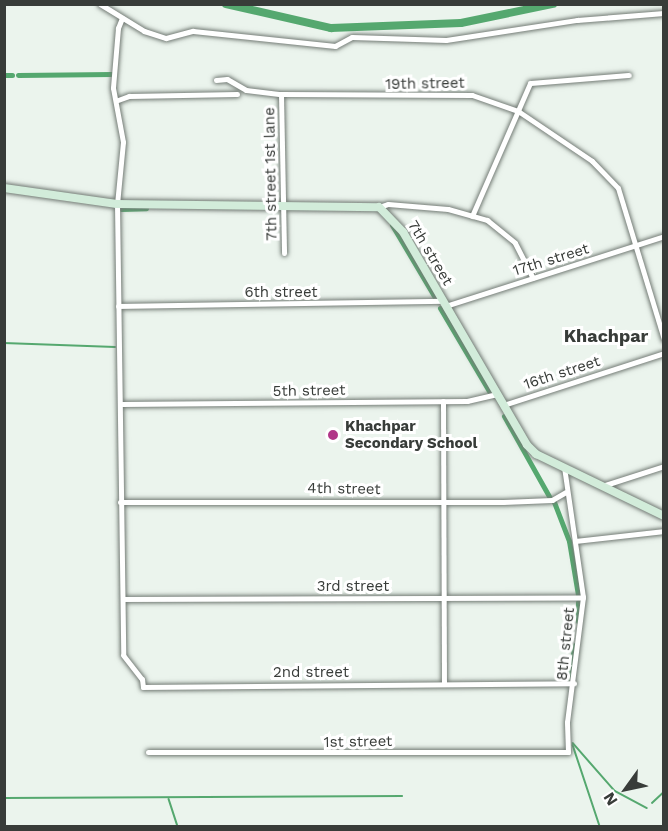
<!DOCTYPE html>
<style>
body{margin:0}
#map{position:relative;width:668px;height:831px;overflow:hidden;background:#ebf4ed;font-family:"Work Sans",sans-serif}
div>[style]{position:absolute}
.stream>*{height:1.5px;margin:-0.75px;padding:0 0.75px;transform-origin:0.75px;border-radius:0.75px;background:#55a86f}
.canal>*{height:5px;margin:-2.5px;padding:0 2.5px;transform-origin:2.5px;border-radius:2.5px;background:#55a86f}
.river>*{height:8px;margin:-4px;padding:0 4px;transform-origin:4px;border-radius:4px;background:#55a86f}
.roads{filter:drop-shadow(0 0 2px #747c76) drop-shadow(0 0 2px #747c76)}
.street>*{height:5px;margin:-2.5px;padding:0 2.5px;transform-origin:2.5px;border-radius:2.5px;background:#fff}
.secondary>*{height:8px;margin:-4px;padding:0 4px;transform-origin:4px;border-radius:4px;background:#d2ecda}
.dots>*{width:16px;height:16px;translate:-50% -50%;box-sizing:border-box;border:3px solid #fff;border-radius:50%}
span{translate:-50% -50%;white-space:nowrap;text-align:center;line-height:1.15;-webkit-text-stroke:6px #fff;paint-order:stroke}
.street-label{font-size:15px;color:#383c39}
.poi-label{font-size:15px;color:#383c39;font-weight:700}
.left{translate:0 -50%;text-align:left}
.quarter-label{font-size:18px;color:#383c39;font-weight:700}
.frame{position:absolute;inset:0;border:6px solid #383c39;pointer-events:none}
.north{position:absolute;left:596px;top:759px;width:60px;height:60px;-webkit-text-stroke:4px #fff;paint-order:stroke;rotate:237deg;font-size:16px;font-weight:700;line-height:24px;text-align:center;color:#383c39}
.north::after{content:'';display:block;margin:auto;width:21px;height:27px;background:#383c39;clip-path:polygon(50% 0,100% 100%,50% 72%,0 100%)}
</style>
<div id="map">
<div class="stream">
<i style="left:4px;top:343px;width:111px;rotate:2.1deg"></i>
<i style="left:573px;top:743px;width:64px;rotate:48.8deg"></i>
<i style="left:615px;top:791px;width:36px;rotate:28deg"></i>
<i style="left:573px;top:745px;width:85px;rotate:71.6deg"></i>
<i style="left:4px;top:798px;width:398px;rotate:-0.3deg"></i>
<i style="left:169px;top:799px;width:28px;rotate:72deg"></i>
<i style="left:652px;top:803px;width:16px;rotate:-43deg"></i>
</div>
<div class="canal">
<i style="left:4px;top:75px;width:8px"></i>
<i style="left:18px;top:75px;width:94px;rotate:-0.6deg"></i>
<i style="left:121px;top:209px;width:25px;rotate:-2deg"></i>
<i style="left:392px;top:225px;width:86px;rotate:59.3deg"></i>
<i style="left:440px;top:308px;width:96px;rotate:59.4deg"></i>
<i style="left:504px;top:416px;width:94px;rotate:60.7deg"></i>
<i style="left:554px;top:502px;width:42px;rotate:69deg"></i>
<i style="left:569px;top:541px;width:55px;rotate:80.5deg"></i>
<i style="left:578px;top:621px;width:19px;rotate:-90deg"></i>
<i style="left:567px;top:680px;width:36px;rotate:-77deg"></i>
</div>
<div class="river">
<i style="left:226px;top:4px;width:108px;rotate:12.9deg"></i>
<i style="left:331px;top:28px;width:130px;rotate:-2.2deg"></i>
<i style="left:461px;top:23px;width:94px;rotate:-11.7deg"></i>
</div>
<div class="roads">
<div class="street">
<i style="left:100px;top:4px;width:52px;rotate:31.5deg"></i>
<i style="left:144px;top:31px;width:23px;rotate:18deg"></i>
<i style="left:166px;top:38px;width:28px;rotate:-15deg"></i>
<i style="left:193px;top:31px;width:143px;rotate:6deg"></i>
<i style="left:335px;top:46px;width:19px;rotate:-28deg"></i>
<i style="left:352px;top:37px;width:94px;rotate:1.8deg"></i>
<i style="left:446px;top:40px;width:133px;rotate:-8.7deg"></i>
<i style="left:577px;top:20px;width:87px;rotate:-4.6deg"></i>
<i style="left:122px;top:18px;width:11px;rotate:112deg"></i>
<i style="left:118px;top:28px;width:60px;rotate:94.8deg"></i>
<i style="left:113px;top:88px;width:55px;rotate:79.5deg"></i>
<i style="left:123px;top:142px;width:62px;rotate:95.5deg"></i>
<i style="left:117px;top:204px;width:451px;rotate:89.2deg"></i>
<i style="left:123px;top:655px;width:31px;rotate:52deg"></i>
<i style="left:142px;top:679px;width:8px;rotate:83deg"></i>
<i style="left:143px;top:687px;width:431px;rotate:-0.5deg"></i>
<i style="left:216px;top:80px;width:11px;rotate:-5deg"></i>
<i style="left:227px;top:79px;width:22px;rotate:30deg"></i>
<i style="left:246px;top:90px;width:35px;rotate:7deg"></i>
<i style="left:281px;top:94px;width:191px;rotate:0.3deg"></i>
<i style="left:472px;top:95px;width:49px;rotate:19.2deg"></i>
<i style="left:518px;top:111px;width:89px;rotate:34deg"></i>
<i style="left:592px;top:161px;width:37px;rotate:46deg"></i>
<i style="left:618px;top:188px;width:158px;rotate:73.1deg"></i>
<i style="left:281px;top:94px;width:159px;rotate:88.9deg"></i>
<i style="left:118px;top:100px;width:12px;rotate:-20deg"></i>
<i style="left:129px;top:96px;width:108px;rotate:-1.1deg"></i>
<i style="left:379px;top:207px;width:9px;rotate:-18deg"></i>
<i style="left:388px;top:204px;width:60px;rotate:4.8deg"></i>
<i style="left:448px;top:209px;width:41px;rotate:15.8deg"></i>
<i style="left:487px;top:220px;width:36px;rotate:39deg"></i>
<i style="left:515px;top:243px;width:39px;rotate:63deg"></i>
<i style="left:472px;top:216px;width:145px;rotate:-66.4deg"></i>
<i style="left:530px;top:83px;width:99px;rotate:-4.6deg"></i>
<i style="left:118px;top:306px;width:325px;rotate:-0.9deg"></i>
<i style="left:445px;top:306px;width:230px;rotate:-17.7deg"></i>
<i style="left:443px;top:401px;width:282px;rotate:89.8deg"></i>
<i style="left:121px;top:404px;width:346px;rotate:-0.5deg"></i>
<i style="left:467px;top:401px;width:32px;rotate:-13deg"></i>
<i style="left:503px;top:405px;width:169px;rotate:-17.9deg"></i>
<i style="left:602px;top:486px;width:65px;rotate:-17.9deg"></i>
<i style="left:120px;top:502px;width:383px"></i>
<i style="left:503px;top:502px;width:49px;rotate:-2.3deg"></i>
<i style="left:552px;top:500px;width:16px;rotate:-30deg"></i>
<i style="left:575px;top:541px;width:90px;rotate:-6.4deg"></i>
<i style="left:123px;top:599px;width:460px;rotate:-0.2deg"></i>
<i style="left:148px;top:752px;width:420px"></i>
<i style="left:568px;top:752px;width:30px;rotate:-92deg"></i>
<i style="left:567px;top:722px;width:126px;rotate:-82.7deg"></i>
<i style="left:583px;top:597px;width:131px;rotate:-98.3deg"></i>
</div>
<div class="secondary">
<i style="left:4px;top:188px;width:114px;rotate:8.1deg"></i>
<i style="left:117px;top:204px;width:262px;rotate:0.7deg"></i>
<i style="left:379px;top:207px;width:35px;rotate:46deg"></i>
<i style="left:403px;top:232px;width:246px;rotate:59.8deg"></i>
<i style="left:527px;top:445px;width:13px;rotate:45deg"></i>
<i style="left:536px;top:454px;width:142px;rotate:25.8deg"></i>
</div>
</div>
<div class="dots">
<i style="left:333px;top:435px;background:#b13688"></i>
</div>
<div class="street-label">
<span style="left:425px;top:84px;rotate:-1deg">19th street</span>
<span style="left:271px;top:174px;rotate:-91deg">7th street 1st lane</span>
<span style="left:430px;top:253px;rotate:59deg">7th street</span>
<span style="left:551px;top:260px;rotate:-17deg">17th street</span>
<span style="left:281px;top:293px">6th street</span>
<span style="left:562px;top:373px;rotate:-18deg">16th street</span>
<span style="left:309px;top:391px;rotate:-1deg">5th street</span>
<span style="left:344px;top:489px;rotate:1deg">4th street</span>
<span style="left:353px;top:587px">3rd street</span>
<span style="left:566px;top:644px;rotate:-84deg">8th street</span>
<span style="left:311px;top:673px">2nd street</span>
<span style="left:358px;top:742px;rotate:-1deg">1st street</span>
</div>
<div class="poi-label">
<span class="left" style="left:345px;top:435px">Khachpar<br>Secondary School</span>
</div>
<div class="quarter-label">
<span style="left:606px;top:336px">Khachpar</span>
</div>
<div class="frame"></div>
<div class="north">N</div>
</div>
